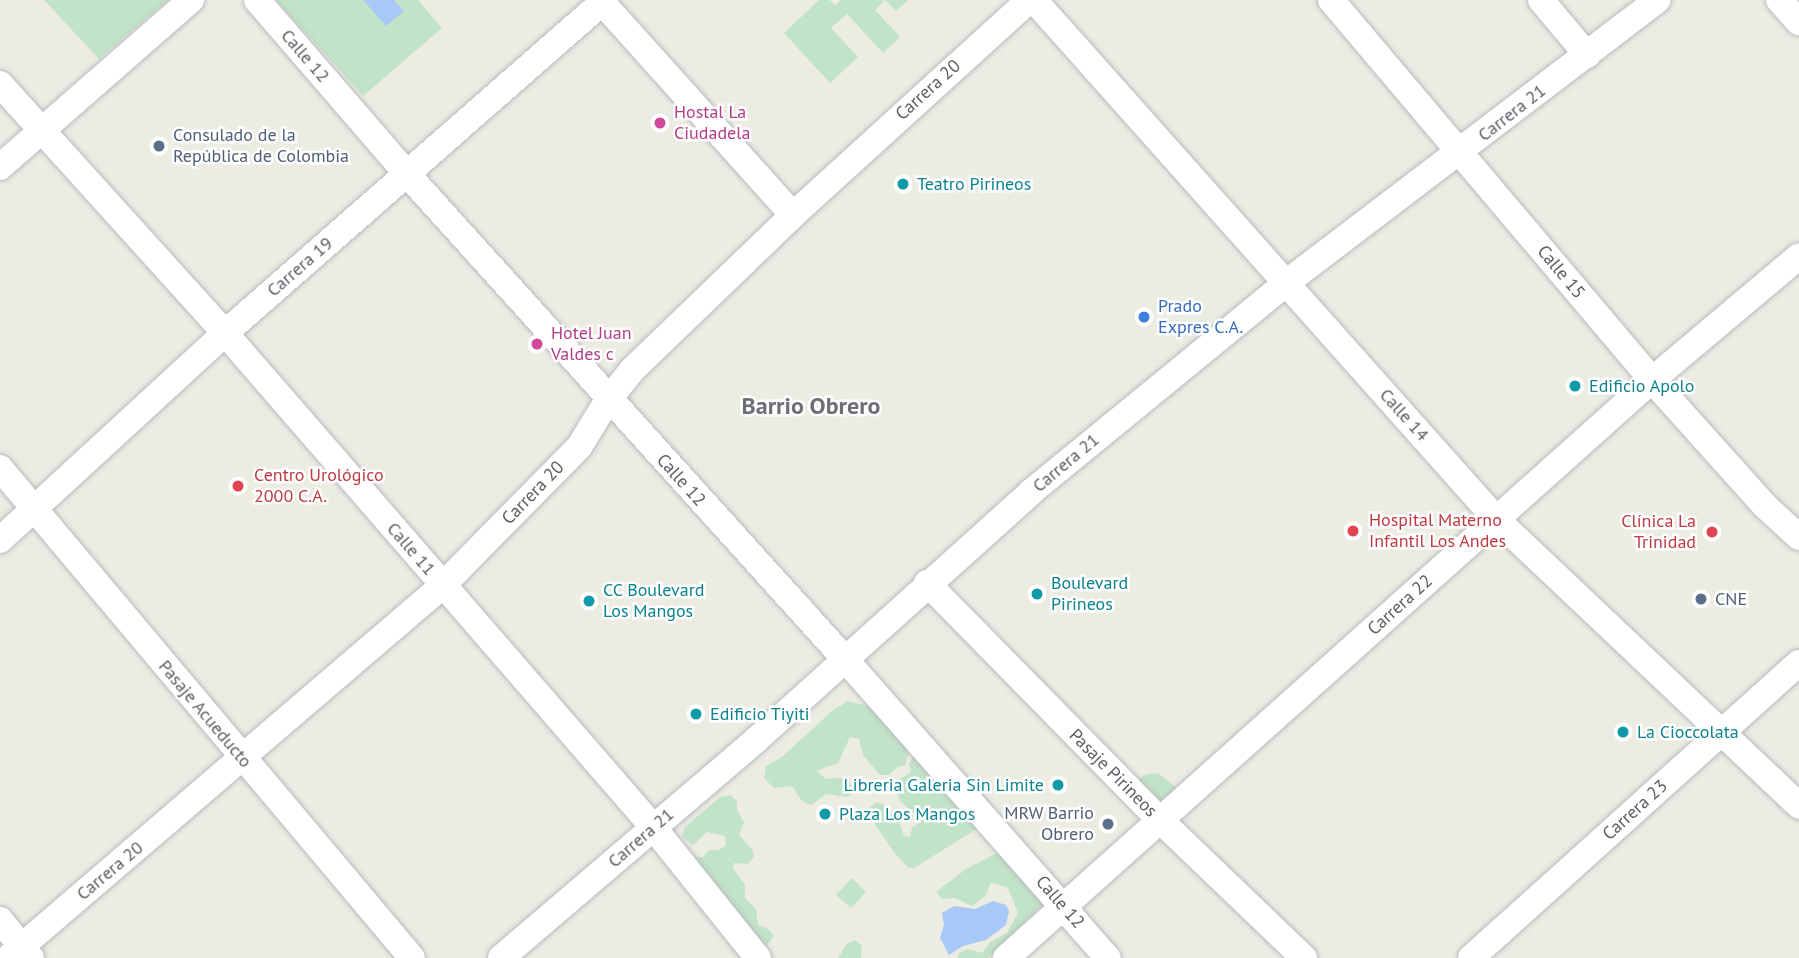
<!DOCTYPE html>
<meta charset="utf-8">
<style>
body{margin:0}
#map{position:relative;width:1799px;height:958px;overflow:hidden;background:#edece3;font-family:"PT Sans",sans-serif}
div>[style]{position:absolute}
.green>*{inset:0;background:#c1e3c7}
.water>*{inset:0;background:#a8c8f8}
.roads{filter:drop-shadow(0 0 2px #b8babf) drop-shadow(0 0 2px #b8babf)}
.minor>*{height:26px;margin:-13px;padding:0 13px;transform-origin:13px;border-radius:13px;background:#fff}
.dots>*{width:19px;height:19px;translate:-50% -50%;box-sizing:border-box;border:4px solid #fff;border-radius:50%}
span{translate:-50% -50%;white-space:nowrap;text-align:center;line-height:1.15;-webkit-text-stroke:5px #fff;paint-order:stroke}
.street-label{font-size:18px;color:#5b5d63}
.hotel-label{font-size:18px;color:#b23c85}
.left{translate:0 -50%;text-align:left}
.service-label{font-size:18px;color:#4e5e75}
.right{translate:-100% -50%;text-align:right}
.culture-label{font-size:18px;color:#0d838f}
.shop-label{font-size:18px;color:#366cbe}
.health-label{font-size:18px;color:#be3a42}
.district-label{font-size:24px;color:#6c6f75;font-weight:700}
</style>
<div id="map">
<div class="green">
<i style="clip-path:polygon(44px 0,168px 0,99px 59px)"></i>
<i style="clip-path:polygon(276px 0,418px 0,442px 28px,363px 96px)"></i>
<i style="clip-path:polygon(819px 0,830px 0,835px 5px,841px 0,908px 0,896px 11px,885px 0,875px 10px,900px 37px,883px 53px,847px 14px,831px 28px,858px 57px,830px 83px,784px 33px)"></i>
<i style="clip-path:polygon(848px 701px,868px 706px,879px 716px,909px 751px,905px 765px,896px 768px,889px 775px,880px 775px,863px 755px,859px 739px,850px 737px,838px 763px,816px 771px,826px 779px,846px 777px,854px 790px,848px 797px,826px 794px,811px 805px,802px 801px,792px 786px,774px 788px,764px 778px,766px 766px,782px 757px,832px 711px)"></i>
<i style="clip-path:polygon(915px 755px,978px 828px,914px 868px,909px 868px,896px 855px,866px 811px,876px 802px,886px 806px,899px 822px,904px 836px,910px 837px,912px 828px,919px 823px,920px 819px,900px 801px,896px 782px,911px 772px,909px 763px)"></i>
<i style="clip-path:polygon(1158px 773px,1179px 790px,1155px 808px,1133px 786px,1144px 775px)"></i>
<i style="clip-path:polygon(730px 795px,737px 801px,737px 810px,744px 822px,739px 835px,753px 851px,754px 856px,748px 864px,734px 863px,733px 868px,745px 885px,745px 898px,756px 909px,758px 925px,767px 928px,774px 936px,766px 947px,688px 857px,703px 857px,709px 850px,719px 850px,726px 845px,725px 836px,707px 832px,693px 845px,682px 837px,684px 828px,720px 797px)"></i>
<i style="clip-path:polygon(999px 852px,1043px 904px,988px 958px,958px 958px,959px 953px,967px 949px,982px 953px,990px 942px,1007px 933px,1018px 913px,1008px 888px,991px 882px,986px 895px,972px 906px,955px 898px,942px 899px,936px 892px,966px 869px)"></i>
<i style="clip-path:polygon(852px 878px,866px 892px,851px 908px,836px 895px)"></i>
<i style="clip-path:polygon(855px 940px,862px 946px,861px 958px,838px 958px,847px 944px)"></i>
</div>
<div class="water">
<i style="clip-path:polygon(363px 0,394px 0,404px 11px,386px 26px)"></i>
<i style="clip-path:polygon(993px 901px,1006px 905px,1009px 911px,1006px 925px,986px 940px,963px 946px,949px 955px,940px 938px,944px 925px,942px 913px,954px 906px,975px 909px)"></i>
</div>
<div class="roads">
<div class="minor">
<i style="left:257px;top:0;width:230px;rotate:49.2deg"></i>
<i style="left:407px;top:174px;width:654px;rotate:47.92deg"></i>
<i style="left:845px;top:659px;width:398px;rotate:48.7deg"></i>
<i style="left:600px;top:0;width:289px;rotate:48.1deg"></i>
<i style="left:1034px;top:0;width:696px;rotate:48.32deg"></i>
<i style="left:1497px;top:520px;width:416px;rotate:43.4deg"></i>
<i style="left:1331px;top:0;width:497px;rotate:49.8deg"></i>
<i style="left:1652px;top:380px;width:169px;rotate:48.1deg"></i>
<i style="left:1765px;top:506px;width:46px;rotate:42.4deg"></i>
<i style="left:1541px;top:0;width:72px;rotate:50.1deg"></i>
<i style="left:1779px;top:0;width:30px;rotate:48deg"></i>
<i style="left:0;top:84px;width:336px;rotate:47.9deg"></i>
<i style="left:225px;top:333px;width:654px;rotate:49.09deg"></i>
<i style="left:653px;top:827px;width:168px;rotate:51.3deg"></i>
<i style="left:0;top:167px;width:254px;rotate:-41.2deg"></i>
<i style="left:0;top:468px;width:640px;rotate:49.94deg"></i>
<i style="left:0;top:540px;width:306px;rotate:-42.6deg"></i>
<i style="left:225px;top:333px;width:505px;rotate:-41.23deg"></i>
<i style="left:927px;top:583px;width:331px;rotate:45.5deg"></i>
<i style="left:1159px;top:819px;width:201px;rotate:43.8deg"></i>
<i style="left:0;top:920px;width:49px;rotate:50.8deg"></i>
<i style="left:8px;top:958px;width:572px;rotate:-40.6deg"></i>
<i style="left:442px;top:586px;width:195px;rotate:-45.4deg"></i>
<i style="left:579px;top:447px;width:55px;rotate:-58.3deg"></i>
<i style="left:608px;top:400px;width:38px;rotate:-51deg"></i>
<i style="left:632px;top:370px;width:223px;rotate:-43.9deg"></i>
<i style="left:793px;top:215px;width:319px;rotate:-42.3deg"></i>
<i style="left:501px;top:958px;width:335px;rotate:-40.5deg"></i>
<i style="left:756px;top:740px;width:370px;rotate:-42deg"></i>
<i style="left:1031px;top:492px;width:330px;rotate:-39.3deg"></i>
<i style="left:1286px;top:283px;width:467px;rotate:-37.3deg"></i>
<i style="left:1006px;top:958px;width:867px;rotate:-41.82deg"></i>
<i style="left:1652px;top:380px;width:192px;rotate:-40.1deg"></i>
<i style="left:1471px;top:958px;width:441px;rotate:-42deg"></i>
</div>
</div>
<div class="dots">
<i style="left:660px;top:123px;background:#d1479c"></i>
<i style="left:159px;top:146px;background:#5c6f8a"></i>
<i style="left:903px;top:184px;background:#0f9aa8"></i>
<i style="left:1144px;top:317px;background:#3f7fe0"></i>
<i style="left:537px;top:344px;background:#d1479c"></i>
<i style="left:1575px;top:386px;background:#0f9aa8"></i>
<i style="left:238px;top:486px;background:#e0444e"></i>
<i style="left:1353px;top:531px;background:#e0444e"></i>
<i style="left:1712px;top:532px;background:#e0444e"></i>
<i style="left:1037px;top:594px;background:#0f9aa8"></i>
<i style="left:1701px;top:599px;background:#5c6f8a"></i>
<i style="left:589px;top:601px;background:#0f9aa8"></i>
<i style="left:696px;top:714px;background:#0f9aa8"></i>
<i style="left:1623px;top:732px;background:#0f9aa8"></i>
<i style="left:1058px;top:785px;background:#0f9aa8"></i>
<i style="left:825px;top:814px;background:#0f9aa8"></i>
<i style="left:1108px;top:824px;background:#5c6f8a"></i>
</div>
<div class="street-label">
<span style="left:305px;top:56px;rotate:49deg">Calle 12</span>
<span style="left:928px;top:90px;rotate:-42deg">Carrera 20</span>
<span style="left:1512px;top:113px;rotate:-38deg">Carrera 21</span>
<span style="left:300px;top:267px;rotate:-41deg">Carrera 19</span>
<span style="left:1561px;top:272px;rotate:50deg">Calle 15</span>
<span style="left:1404px;top:415px;rotate:48deg">Calle 14</span>
<span style="left:1066px;top:463px;rotate:-40deg">Carrera 21</span>
<span style="left:681px;top:480px;rotate:48deg">Calle 12</span>
<span style="left:533px;top:493px;rotate:-46deg">Carrera 20</span>
<span style="left:411px;top:549px;rotate:49deg">Calle 11</span>
<span style="left:1400px;top:605px;rotate:-42deg">Carrera 22</span>
<span style="left:205px;top:714px;rotate:50deg">Pasaje Acueducto</span>
<span style="left:1113px;top:773px;rotate:45deg">Pasaje Pirineos</span>
<span style="left:1635px;top:810px;rotate:-42deg">Carrera 23</span>
<span style="left:641px;top:838px;rotate:-41deg">Carrera 21</span>
<span style="left:110px;top:871px;rotate:-40deg">Carrera 20</span>
<span style="left:1060px;top:902px;rotate:49deg">Calle 12</span>
</div>
<div class="hotel-label">
<span class="left" style="left:674px;top:123px">Hostal La<br>Ciudadela</span>
<span class="left" style="left:551px;top:344px">Hotel Juan<br>Valdes c</span>
</div>
<div class="service-label">
<span class="left" style="left:173px;top:146px">Consulado de la<br>República de Colombia</span>
<span class="left" style="left:1715px;top:599px">CNE</span>
<span class="right" style="left:1094px;top:824px">MRW Barrio<br>Obrero</span>
</div>
<div class="culture-label">
<span class="left" style="left:917px;top:184px">Teatro Pirineos</span>
<span class="left" style="left:1589px;top:386px">Edificio Apolo</span>
<span class="left" style="left:1051px;top:594px">Boulevard<br>Pirineos</span>
<span class="left" style="left:603px;top:601px">CC Boulevard<br>Los Mangos</span>
<span class="left" style="left:710px;top:714px">Edificio Tiyiti</span>
<span class="left" style="left:1637px;top:732px">La Cioccolata</span>
<span class="right" style="left:1044px;top:785px">Libreria Galeria Sin Limite</span>
<span class="left" style="left:839px;top:814px">Plaza Los Mangos</span>
</div>
<div class="shop-label">
<span class="left" style="left:1158px;top:317px">Prado<br>Expres C.A.</span>
</div>
<div class="health-label">
<span class="left" style="left:254px;top:486px">Centro Urológico<br>2000 C.A.</span>
<span class="left" style="left:1369px;top:531px">Hospital Materno<br>Infantil Los Andes</span>
<span class="right" style="left:1696px;top:532px">Clínica La<br>Trinidad</span>
</div>
<div class="district-label">
<span style="left:811px;top:406px">Barrio Obrero</span>
</div>
</div>
